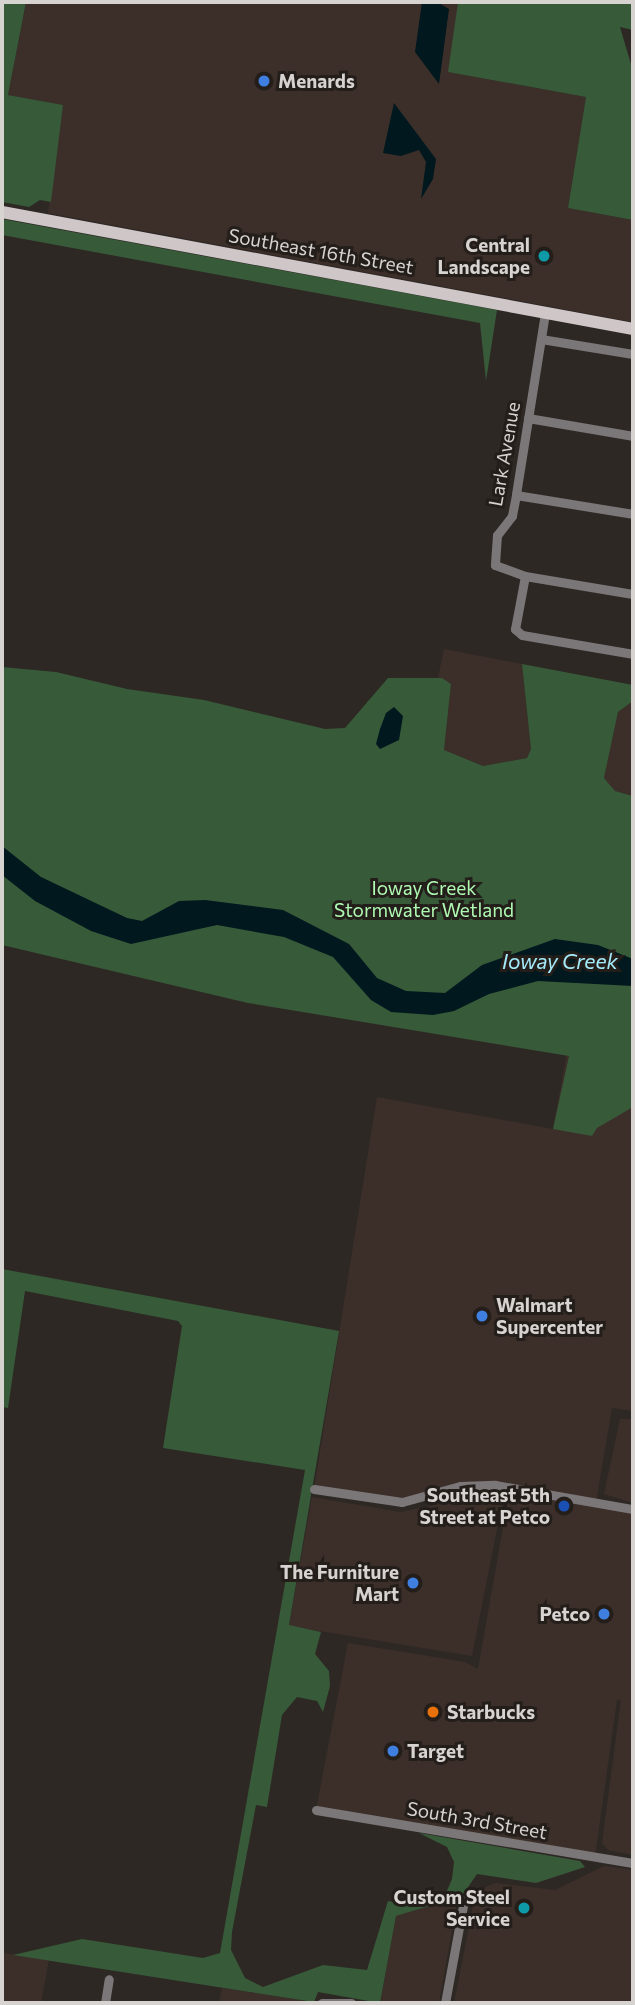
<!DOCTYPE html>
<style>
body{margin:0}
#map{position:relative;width:635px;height:2005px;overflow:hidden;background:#2e2825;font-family:Commissioner,sans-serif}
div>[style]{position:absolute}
.built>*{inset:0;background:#3c2f29}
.green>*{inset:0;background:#375a39}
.water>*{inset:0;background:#00181e}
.minor>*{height:9px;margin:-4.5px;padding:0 4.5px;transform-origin:4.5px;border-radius:4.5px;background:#7b7778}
.major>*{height:12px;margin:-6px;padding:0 6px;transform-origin:6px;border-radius:6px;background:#cec6c7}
.dots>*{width:19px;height:19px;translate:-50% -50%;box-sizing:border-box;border:4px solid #241e1b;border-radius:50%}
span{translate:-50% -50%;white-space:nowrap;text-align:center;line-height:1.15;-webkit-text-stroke:6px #241e1b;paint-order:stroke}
.poi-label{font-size:19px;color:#d7d3d1;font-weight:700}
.left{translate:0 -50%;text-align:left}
.right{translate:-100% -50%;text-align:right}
.street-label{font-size:19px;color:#d7d3d1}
.park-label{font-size:19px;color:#affab2}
.water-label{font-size:21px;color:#a4ebfa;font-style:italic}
.frame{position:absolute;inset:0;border:4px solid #d7d3d1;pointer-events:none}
</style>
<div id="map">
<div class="built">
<i style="clip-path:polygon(26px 2px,458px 2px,449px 72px,586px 97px,568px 208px,633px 220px,633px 322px,48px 213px,63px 105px,8px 95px)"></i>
<i style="clip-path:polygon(444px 649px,522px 664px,531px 748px,527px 758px,483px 766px,444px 750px,451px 684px,438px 678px)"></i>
<i style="clip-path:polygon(633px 701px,633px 796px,615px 791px,604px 778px,618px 712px)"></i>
<i style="clip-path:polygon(572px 1026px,633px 1036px,633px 1411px,612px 1408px,596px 1502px,633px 1509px,633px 1855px,608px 1850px,602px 1843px,621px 1700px,617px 1700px,595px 1856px,316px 1810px,348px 1643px,465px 1662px,478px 1669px,510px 1488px,477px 1485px,418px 1499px,314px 1489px,377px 1097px,553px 1129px)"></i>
<i style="clip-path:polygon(620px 1419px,633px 1419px,633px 1503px,604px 1494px)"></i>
<i style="clip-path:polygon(492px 1494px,502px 1503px,472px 1656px,289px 1626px,312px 1497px,400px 1512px)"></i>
<i style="clip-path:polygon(604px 1866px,633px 1870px,633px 2003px,454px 2003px,476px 1891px,495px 1883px,555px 1890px)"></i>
<i style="clip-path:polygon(458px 1897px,439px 2003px,380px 2003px,396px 1916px)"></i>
<i style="clip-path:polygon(2px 1953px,49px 1959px,41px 2003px,2px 2003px)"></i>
<i style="clip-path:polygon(222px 1988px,314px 2002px,219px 2003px)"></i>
</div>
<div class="green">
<i style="clip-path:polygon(2px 2px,26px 2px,8px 95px,63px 105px,51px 202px,40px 200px,29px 207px,2px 202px)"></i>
<i style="clip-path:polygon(458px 2px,633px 2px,633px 30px,620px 27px,633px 71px,633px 220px,568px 208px,586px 97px,448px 72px)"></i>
<i style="clip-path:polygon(2px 219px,497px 310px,486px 381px,480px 323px,2px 235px)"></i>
<i style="clip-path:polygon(522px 664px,633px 685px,633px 701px,618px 712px,604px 778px,615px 791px,633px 796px,633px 1107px,597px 1128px,592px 1136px,553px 1129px,569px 1056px,248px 1003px,2px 945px,2px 667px,56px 672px,127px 689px,204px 700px,325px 729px,345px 728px,388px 678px,442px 678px,451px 684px,444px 750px,483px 766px,527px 758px,531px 749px)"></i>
<i style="clip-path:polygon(2px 1269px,339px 1331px,289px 1625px,321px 1632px,315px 1654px,329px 1671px,330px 1686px,323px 1712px,317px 1701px,297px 1697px,282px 1715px,267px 1807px,256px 1805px,232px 1932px,231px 1950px,245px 1978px,263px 1987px,323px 1965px,367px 1970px,388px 1901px,411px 1905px,432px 1901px,446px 1893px,452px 1879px,454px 1862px,447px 1847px,419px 1833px,580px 1861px,585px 1867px,536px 1883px,477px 1874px,462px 1896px,396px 1916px,380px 2003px,318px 1992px,314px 2002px,13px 1955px,82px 1939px,203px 1958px,220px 1953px,305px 1470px,163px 1448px,182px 1326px,178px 1321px,25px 1291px,8px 1408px,2px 1407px)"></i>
</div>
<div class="water">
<i style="clip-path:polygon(422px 2px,437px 2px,449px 9px,439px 84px,415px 52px)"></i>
<i style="clip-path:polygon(394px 103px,436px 159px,433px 179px,421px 199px,426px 162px,419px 150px,401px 156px,383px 153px)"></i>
<i style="clip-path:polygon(394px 707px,403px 716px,399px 740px,380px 749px,376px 744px,380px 729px,386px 713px)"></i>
<i style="clip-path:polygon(2px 846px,41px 877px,127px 918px,142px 921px,179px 901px,205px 900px,283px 910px,349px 944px,377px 978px,406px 991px,445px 993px,482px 965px,555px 939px,598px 945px,633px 959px,633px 986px,538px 981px,489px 994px,454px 1011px,433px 1015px,391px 1012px,371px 1000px,333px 957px,284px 937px,217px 925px,131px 944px,91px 931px,35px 901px,2px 875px)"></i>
</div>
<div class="minor">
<i style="left:545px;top:313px;width:184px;rotate:99.1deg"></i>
<i style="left:516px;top:495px;width:21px;rotate:101deg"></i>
<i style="left:512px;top:516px;width:24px;rotate:128deg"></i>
<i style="left:497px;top:535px;width:30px;rotate:94deg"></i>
<i style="left:495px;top:565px;width:32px;rotate:20deg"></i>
<i style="left:525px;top:576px;width:109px;rotate:9.5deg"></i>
<i style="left:541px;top:339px;width:93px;rotate:9.3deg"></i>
<i style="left:528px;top:418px;width:107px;rotate:9.7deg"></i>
<i style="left:516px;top:495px;width:119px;rotate:9.2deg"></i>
<i style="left:525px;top:576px;width:54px;rotate:100.7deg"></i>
<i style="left:515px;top:629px;width:9px;rotate:41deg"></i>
<i style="left:522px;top:635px;width:113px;rotate:9.7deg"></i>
<i style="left:314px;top:1489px;width:89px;rotate:8.4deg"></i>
<i style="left:402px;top:1502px;width:60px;rotate:-15.4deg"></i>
<i style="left:460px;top:1486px;width:35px;rotate:-2deg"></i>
<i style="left:495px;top:1485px;width:140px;rotate:9.9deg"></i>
<i style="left:316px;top:1810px;width:321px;rotate:9.5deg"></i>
<i style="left:105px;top:2003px;width:24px;rotate:-81deg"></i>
<i style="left:322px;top:2003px;width:29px"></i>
<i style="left:445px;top:2003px;width:105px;rotate:-79.5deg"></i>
</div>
<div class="major">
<i style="left:2px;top:212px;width:642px;rotate:10.5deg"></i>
</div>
<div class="dots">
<i style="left:264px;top:81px;background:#3f7fe0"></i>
<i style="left:544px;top:256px;background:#0f9aa8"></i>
<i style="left:482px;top:1316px;background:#3f7fe0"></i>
<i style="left:564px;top:1506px;background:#1a4fb4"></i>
<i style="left:413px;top:1583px;background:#3f7fe0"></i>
<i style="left:604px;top:1614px;background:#3f7fe0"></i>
<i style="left:433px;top:1712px;background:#e8710a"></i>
<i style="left:393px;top:1751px;background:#3f7fe0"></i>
<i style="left:524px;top:1908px;background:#0f9aa8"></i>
</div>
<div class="poi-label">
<span class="left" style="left:278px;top:81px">Menards</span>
<span class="right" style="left:530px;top:256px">Central<br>Landscape</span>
<span class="left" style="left:496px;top:1316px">Walmart<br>Supercenter</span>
<span class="right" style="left:550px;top:1506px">Southeast 5th<br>Street at Petco</span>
<span class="right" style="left:399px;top:1583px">The Furniture<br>Mart</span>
<span class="right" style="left:590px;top:1614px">Petco</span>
<span class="left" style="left:447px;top:1712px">Starbucks</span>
<span class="left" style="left:407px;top:1751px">Target</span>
<span class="right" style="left:510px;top:1908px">Custom Steel<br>Service</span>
</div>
<div class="street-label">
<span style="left:321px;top:251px;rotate:10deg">Southeast 16th Street</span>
<span style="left:504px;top:454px;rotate:-80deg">Lark Avenue</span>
<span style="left:477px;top:1820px;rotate:10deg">South 3rd Street</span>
</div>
<div class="park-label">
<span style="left:424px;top:899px">Ioway Creek<br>Stormwater Wetland</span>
</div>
<div class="water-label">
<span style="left:560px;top:961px">Ioway Creek</span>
</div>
<div class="frame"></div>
</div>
